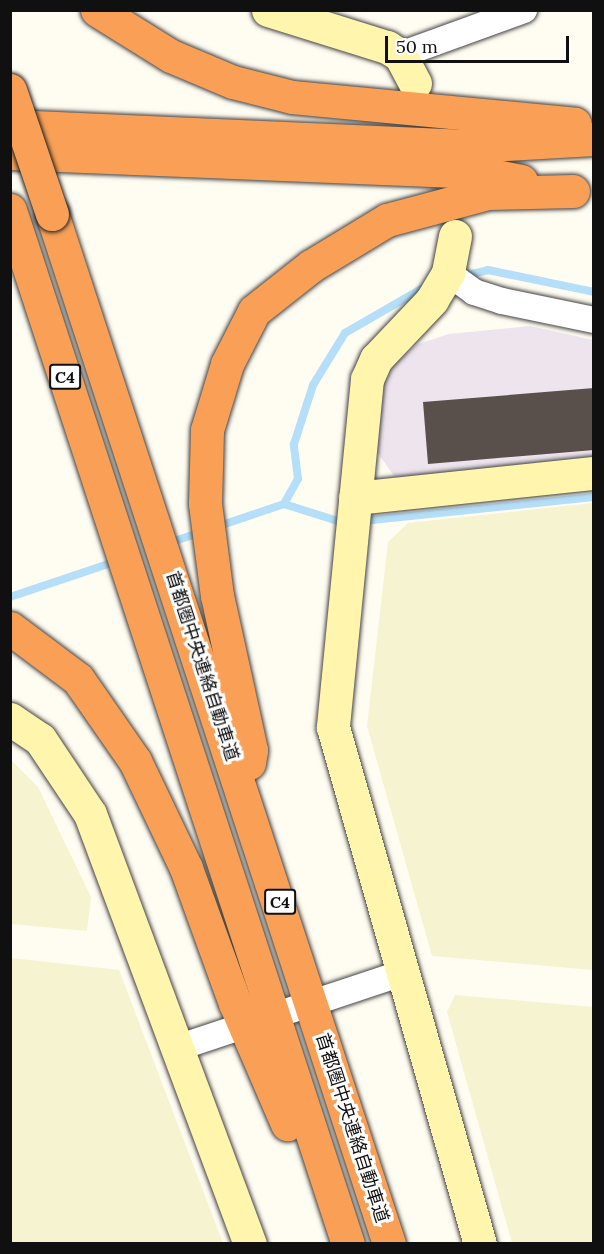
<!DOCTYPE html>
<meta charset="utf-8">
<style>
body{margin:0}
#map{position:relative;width:604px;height:1254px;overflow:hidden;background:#fffcf2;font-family:Lora,"Noto Sans JP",serif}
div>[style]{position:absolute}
.industrial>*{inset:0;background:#ede4ee}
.farmland>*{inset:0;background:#f6f3d1}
.stream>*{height:8px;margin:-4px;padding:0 4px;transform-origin:4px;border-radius:4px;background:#b5dff8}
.building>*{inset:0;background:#59504b}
.roads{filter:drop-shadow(0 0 2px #434343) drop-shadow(0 0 2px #434343)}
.street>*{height:26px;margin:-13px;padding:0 13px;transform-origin:13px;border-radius:13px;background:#fff}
.secondary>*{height:33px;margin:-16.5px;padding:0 16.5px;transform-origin:16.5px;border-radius:16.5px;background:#fff5ad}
.highway>*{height:33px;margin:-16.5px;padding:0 16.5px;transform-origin:16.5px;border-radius:16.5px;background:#f9a056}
.bridges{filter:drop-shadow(0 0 2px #212121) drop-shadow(0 0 2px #212121)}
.highway-bridge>*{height:33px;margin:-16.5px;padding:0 16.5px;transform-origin:16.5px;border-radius:16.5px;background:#f9a056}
span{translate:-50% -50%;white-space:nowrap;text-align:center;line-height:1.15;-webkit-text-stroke:6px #fff;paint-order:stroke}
.shield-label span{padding:2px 4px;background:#fff;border:2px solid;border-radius:4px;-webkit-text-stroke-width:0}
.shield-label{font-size:16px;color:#101010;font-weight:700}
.street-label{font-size:18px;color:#101010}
.frame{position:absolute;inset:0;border:12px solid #101010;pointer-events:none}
.scale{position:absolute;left:385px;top:36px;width:184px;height:27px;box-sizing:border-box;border:3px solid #101010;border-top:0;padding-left:8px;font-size:18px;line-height:21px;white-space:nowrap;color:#101010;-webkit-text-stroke:4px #fff;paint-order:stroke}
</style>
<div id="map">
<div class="industrial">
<i style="clip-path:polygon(530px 326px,593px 340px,593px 462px,429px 480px,394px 476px,375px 449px,376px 400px,392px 366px,418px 344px,449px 334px)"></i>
</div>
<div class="farmland">
<i style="clip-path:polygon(593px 503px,593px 970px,432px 956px,367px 726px,388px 542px,408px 523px)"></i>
<i style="clip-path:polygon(10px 759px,38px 787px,91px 897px,87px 931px,11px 924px)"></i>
<i style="clip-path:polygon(11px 958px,119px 970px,223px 1243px,11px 1243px)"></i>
<i style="clip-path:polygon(455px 995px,593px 1007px,593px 1243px,512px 1243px,447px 1012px)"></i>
</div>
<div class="stream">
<i style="left:463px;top:276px;width:26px;rotate:-13deg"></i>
<i style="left:488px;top:270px;width:108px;rotate:11.7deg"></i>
<i style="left:284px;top:504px;width:29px;rotate:-61deg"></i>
<i style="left:298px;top:479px;width:35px;rotate:-97deg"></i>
<i style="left:294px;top:444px;width:62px;rotate:-72.1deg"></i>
<i style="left:313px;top:385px;width:61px;rotate:-58.4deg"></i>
<i style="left:345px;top:333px;width:96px;rotate:-30deg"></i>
<i style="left:362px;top:521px;width:233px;rotate:-5.9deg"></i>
<i style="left:216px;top:527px;width:72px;rotate:-18.7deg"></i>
<i style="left:284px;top:504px;width:63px;rotate:17.6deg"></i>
<i style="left:168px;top:543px;width:36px;rotate:-18deg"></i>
<i style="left:10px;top:597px;width:113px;rotate:-18.6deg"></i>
</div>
<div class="building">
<i style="clip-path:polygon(594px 388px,594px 450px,428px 464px,423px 402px)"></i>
</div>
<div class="roads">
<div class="street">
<i style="left:400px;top:55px;width:132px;rotate:-19.9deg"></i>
<i style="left:448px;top:273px;width:32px;rotate:36deg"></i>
<i style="left:474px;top:292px;width:29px;rotate:18deg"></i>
<i style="left:502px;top:301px;width:94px;rotate:11.7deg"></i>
<i style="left:180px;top:1047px;width:234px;rotate:-18.4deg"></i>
</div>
<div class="secondary">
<i style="left:268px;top:10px;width:125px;rotate:17.3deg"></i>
<i style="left:387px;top:47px;width:15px;rotate:32deg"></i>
<i style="left:400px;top:55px;width:32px;rotate:62deg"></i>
<i style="left:455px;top:236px;width:38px;rotate:101deg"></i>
<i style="left:448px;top:273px;width:31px;rotate:121deg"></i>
<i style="left:432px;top:300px;width:81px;rotate:133.5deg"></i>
<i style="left:376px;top:359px;width:22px;rotate:114deg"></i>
<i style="left:367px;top:379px;width:350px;rotate:95.6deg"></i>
<i style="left:333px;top:727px;width:537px;rotate:74.13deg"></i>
<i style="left:355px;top:498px;width:240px;rotate:-6deg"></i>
<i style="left:10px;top:719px;width:36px;rotate:34deg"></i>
<i style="left:40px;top:739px;width:90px;rotate:56.3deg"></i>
<i style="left:90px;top:814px;width:459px;rotate:69.6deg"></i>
</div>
<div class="highway">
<i style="left:97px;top:10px;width:87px;rotate:31.9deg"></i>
<i style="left:171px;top:56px;width:67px;rotate:22.8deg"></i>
<i style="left:233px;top:82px;width:61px;rotate:14.3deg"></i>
<i style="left:292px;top:97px;width:284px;rotate:5.4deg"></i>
<i style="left:10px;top:126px;width:463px;rotate:2.5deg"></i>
<i style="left:473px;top:146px;width:121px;rotate:-3.3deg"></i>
<i style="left:10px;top:153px;width:465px;rotate:2.3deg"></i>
<i style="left:475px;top:172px;width:47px;rotate:11.1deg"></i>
<i style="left:10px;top:210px;width:1088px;rotate:71.9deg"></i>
<i style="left:52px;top:214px;width:1084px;rotate:71.88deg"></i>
<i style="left:10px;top:628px;width:85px;rotate:36.9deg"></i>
<i style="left:78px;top:679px;width:100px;rotate:55.2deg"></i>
<i style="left:135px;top:761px;width:119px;rotate:64.5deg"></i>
<i style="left:186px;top:868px;width:144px;rotate:70.1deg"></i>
<i style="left:235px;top:1003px;width:132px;rotate:66.7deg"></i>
<i style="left:249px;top:763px;width:13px;rotate:-81deg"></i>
<i style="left:251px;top:750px;width:158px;rotate:-102.4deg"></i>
<i style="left:217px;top:596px;width:94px;rotate:-97.4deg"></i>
<i style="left:205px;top:503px;width:73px;rotate:-88.4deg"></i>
<i style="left:207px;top:430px;width:69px;rotate:-73.1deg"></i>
<i style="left:227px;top:364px;width:59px;rotate:-63deg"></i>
<i style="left:254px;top:311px;width:73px;rotate:-38.3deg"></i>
<i style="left:311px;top:266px;width:89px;rotate:-31.2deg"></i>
<i style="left:387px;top:220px;width:105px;rotate:-15deg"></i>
<i style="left:488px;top:193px;width:85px;rotate:-1.3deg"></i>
</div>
</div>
<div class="bridges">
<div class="highway-bridge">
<i style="left:10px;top:90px;width:131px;rotate:71.3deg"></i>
</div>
</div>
<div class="shield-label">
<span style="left:65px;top:377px">C4</span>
<span style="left:280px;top:902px">C4</span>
</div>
<div class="street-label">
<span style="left:202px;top:666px;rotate:72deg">首都圏中央連絡自動車道</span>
<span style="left:352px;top:1128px;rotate:72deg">首都圏中央連絡自動車道</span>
</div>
<div class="frame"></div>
<div class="scale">50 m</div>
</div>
